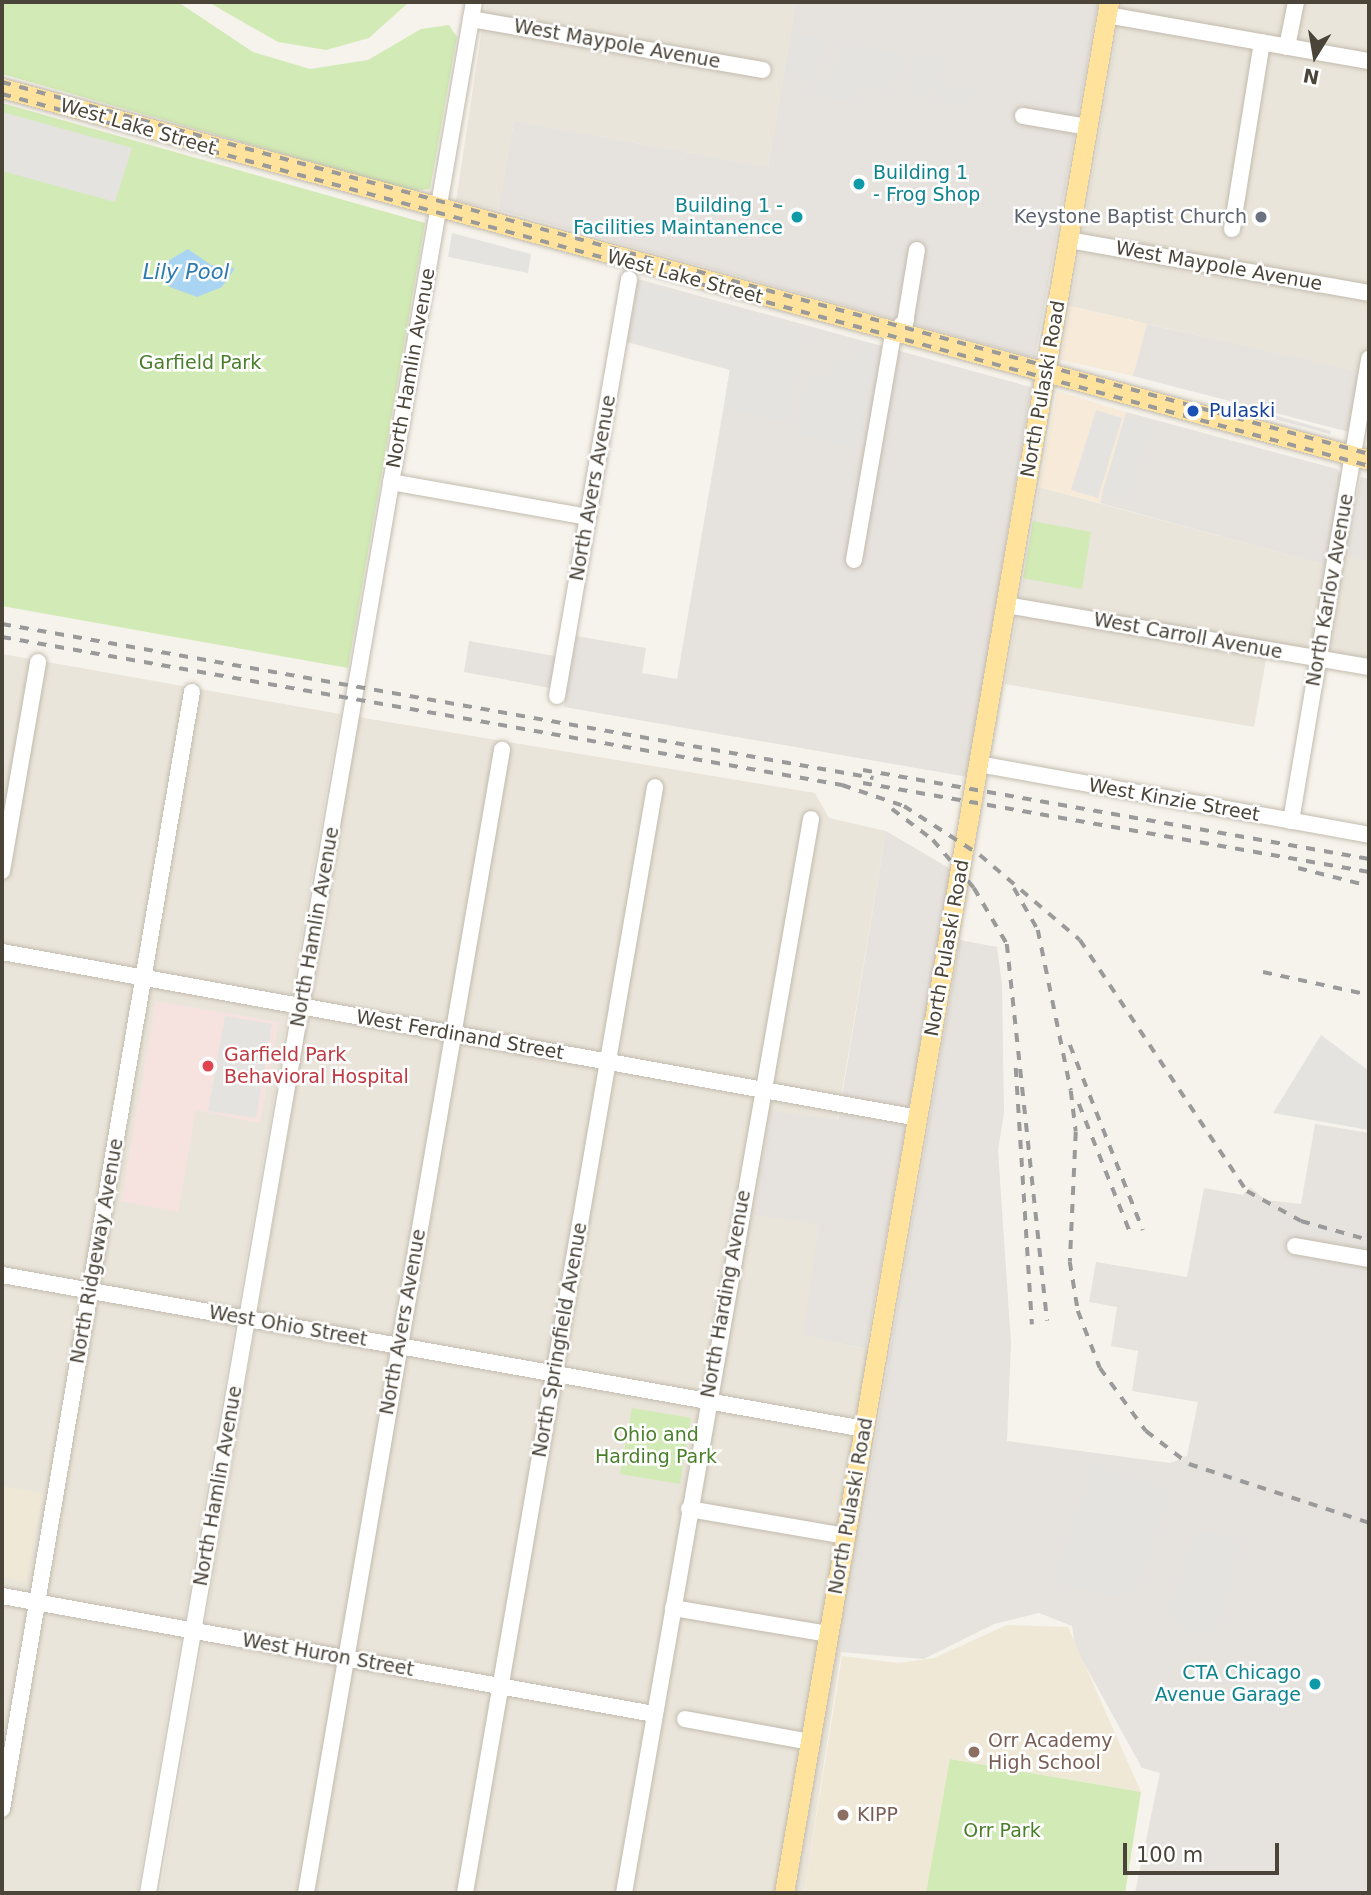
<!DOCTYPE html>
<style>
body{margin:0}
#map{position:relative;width:1371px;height:1895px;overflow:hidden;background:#f6f3ec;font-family:"DejaVu Sans",sans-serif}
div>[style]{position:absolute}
.residential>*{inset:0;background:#eae5da}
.commercial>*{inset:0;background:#f7ead8}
.industrial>*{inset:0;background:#e6e2dd}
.education>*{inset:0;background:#efe8d6}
.medical>*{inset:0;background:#f6e3e0}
.green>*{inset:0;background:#d2eab5}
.parking>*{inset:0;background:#e5e3e0}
.water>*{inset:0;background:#a9d4f2}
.roads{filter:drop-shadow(0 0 2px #c2bbae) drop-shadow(0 0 2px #c2bbae)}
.minor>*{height:16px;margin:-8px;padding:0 8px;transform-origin:8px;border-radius:8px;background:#fff}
.major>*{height:19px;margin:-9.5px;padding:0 9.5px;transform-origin:9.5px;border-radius:9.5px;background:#ffe39c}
.rail>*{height:3.5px;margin-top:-1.75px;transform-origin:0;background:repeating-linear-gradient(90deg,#9a9a9a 0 9px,transparent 0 18px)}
.dots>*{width:19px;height:19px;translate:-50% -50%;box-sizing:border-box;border:4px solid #fff;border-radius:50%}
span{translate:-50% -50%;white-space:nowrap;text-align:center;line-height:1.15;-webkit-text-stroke:5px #fff;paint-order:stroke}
.street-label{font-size:19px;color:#4b4439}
.culture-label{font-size:19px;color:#0d838f}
.left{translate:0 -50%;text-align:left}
.right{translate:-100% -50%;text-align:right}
.worship-label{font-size:19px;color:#5b616d}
.park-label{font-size:19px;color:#4a7f2a}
.transit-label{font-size:19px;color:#164399}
.health-label{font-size:19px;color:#be3a42}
.education-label{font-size:19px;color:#785e54}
.water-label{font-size:21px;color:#2e7ab2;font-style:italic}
.frame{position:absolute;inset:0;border:4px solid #4b4439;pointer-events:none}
.north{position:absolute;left:1280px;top:21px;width:70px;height:70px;-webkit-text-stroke:5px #fff;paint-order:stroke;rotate:191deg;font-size:19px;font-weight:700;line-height:28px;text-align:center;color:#4b4439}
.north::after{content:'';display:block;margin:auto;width:24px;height:32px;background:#4b4439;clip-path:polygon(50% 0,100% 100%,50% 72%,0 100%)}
.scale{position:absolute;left:1123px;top:1843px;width:156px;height:32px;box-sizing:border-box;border:4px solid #4b4439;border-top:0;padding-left:9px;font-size:21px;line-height:24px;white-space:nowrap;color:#4b4439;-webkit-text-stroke:5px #fff;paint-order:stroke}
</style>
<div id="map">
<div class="residential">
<i style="clip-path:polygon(486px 2px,796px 2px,768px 167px,514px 121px,498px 210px,456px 201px)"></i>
<i style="clip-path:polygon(1122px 2px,1369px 2px,1369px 375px,1070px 306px)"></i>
<i style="clip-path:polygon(1039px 487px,1334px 567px,1336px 553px,1369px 562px,1369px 661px,1269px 643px,1254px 727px,1005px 684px)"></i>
<i style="clip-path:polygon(2px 654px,340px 714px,137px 1893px,2px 1893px)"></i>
<i style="clip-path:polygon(358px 717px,815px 793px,829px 818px,886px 831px,837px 1121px,754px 1213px,820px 1225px,804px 1335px,887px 1354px,804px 1893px,160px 1893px)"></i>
</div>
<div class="commercial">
<i style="clip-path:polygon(1070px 306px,1147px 324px,1133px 376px,1061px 360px)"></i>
<i style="clip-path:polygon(1057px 391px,1126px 412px,1100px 503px,1039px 487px)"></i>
</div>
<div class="industrial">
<i style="clip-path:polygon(796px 2px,1098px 2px,1035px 358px,498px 210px,514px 121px,768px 167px)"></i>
<i style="clip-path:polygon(638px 279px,1031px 387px,968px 777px,564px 707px,566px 691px,464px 672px,469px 641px,572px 659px,576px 636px,646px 648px,642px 673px,677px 679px,730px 370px,627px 342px)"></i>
<i style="clip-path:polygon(1147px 324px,1360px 372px,1349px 432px,1133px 376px)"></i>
<i style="clip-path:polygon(1126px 412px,1337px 469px,1342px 475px,1326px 565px,1100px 503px)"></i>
<i style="clip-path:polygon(1361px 477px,1369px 479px,1369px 562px,1343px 555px)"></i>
<i style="clip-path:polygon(886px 831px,952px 870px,866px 1349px,803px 1335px,819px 1225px,754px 1214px,771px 1111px,838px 1120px)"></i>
<i style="clip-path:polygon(960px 940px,997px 947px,1002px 984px,1004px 1113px,998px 1150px,1011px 1343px,1007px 1441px,1170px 1463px,1187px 1456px,1198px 1402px,1132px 1391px,1138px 1351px,1111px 1346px,1117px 1307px,1089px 1302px,1096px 1262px,1187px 1277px,1204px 1188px,1243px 1195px,1250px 1187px,1266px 1200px,1301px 1204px,1315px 1124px,1369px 1133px,1369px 1893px,1135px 1893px,1160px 1773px,1142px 1768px,1075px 1647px,1072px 1626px,1039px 1613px,994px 1624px,924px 1659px,839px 1652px)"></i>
</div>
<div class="education">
<i style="clip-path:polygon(2px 1486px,43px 1493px,26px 1582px,2px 1577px)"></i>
<i style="clip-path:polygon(1007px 1625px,1068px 1627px,1141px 1792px,951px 1759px,926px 1893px,804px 1893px,842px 1656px,898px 1663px,934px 1658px)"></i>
</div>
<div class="medical">
<i style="clip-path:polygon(156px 1001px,279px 1022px,260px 1123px,196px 1110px,178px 1212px,121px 1201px)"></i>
</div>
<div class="green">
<i style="clip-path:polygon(2px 2px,178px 2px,253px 52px,310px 69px,368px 60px,421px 29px,449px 25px,457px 37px,430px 189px,413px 191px,2px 74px)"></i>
<i style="clip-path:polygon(208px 2px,409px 2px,369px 38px,326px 50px,278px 42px)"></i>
<i style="clip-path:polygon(2px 103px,425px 223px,348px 668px,2px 606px)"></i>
<i style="clip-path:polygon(1033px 521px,1091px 532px,1082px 589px,1023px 578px)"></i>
<i style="clip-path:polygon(632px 1408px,691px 1418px,680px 1484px,620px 1474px)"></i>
<i style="clip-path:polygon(950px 1759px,1141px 1792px,1125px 1893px,926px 1893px)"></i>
</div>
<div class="parking">
<i style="clip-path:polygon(794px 34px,825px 40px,816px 79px,834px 82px,841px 43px,905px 54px,901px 78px,891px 77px,889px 92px,857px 86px,853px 102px,809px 94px,812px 78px,788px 74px)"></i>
<i style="clip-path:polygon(912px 55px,942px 60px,937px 85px,971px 91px,968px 106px,934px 100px,937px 85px,930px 84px,927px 99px,908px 95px)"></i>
<i style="clip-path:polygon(2px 112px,132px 148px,115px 202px,2px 171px)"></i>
<i style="clip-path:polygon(452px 233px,531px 254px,528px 273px,448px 257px)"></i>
<i style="clip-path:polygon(640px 285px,805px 330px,787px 422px,724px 407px,730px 367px,632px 341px)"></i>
<i style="clip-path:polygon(858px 345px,876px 350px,858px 448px,797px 434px,809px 373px,835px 377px,838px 359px,855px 362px)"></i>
<i style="clip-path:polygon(1249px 408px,1331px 431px,1330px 434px,1248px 412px)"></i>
<i style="clip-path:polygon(1096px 410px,1122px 418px,1098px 498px,1071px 490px)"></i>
<i style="clip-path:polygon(1125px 418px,1151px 426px,1128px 501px,1102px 493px)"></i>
<i style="clip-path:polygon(225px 1016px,272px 1024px,256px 1118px,208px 1111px)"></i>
<i style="clip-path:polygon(1321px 1035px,1369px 1071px,1369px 1130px,1273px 1113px)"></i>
<i style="clip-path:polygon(1094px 1464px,1170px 1492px,1136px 1592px,1129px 1585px,1118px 1597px,1053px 1584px)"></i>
<i style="clip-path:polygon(1209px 1532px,1240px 1542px,1217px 1631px,1212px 1625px,1205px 1634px,1176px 1625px,1171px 1606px,1196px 1533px)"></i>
</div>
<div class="water">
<i style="clip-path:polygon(188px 249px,211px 265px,235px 268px,222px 287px,197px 297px,170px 287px,161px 265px)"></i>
</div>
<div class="roads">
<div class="minor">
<i style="left:1107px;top:15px;width:266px;rotate:10deg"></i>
<i style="left:471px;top:19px;width:296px;rotate:9.9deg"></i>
<i style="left:1287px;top:47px;width:46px;rotate:-78.7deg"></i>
<i style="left:1023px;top:116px;width:66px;rotate:9.6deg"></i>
<i style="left:1232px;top:229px;width:189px;rotate:-80.9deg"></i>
<i style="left:1069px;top:240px;width:305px;rotate:10deg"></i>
<i style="left:904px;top:329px;width:80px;rotate:-80.7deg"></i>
<i style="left:391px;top:482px;width:200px;rotate:10.1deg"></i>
<i style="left:854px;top:560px;width:229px;rotate:-80.2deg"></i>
<i style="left:893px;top:334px;width:19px;rotate:-47deg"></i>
<i style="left:1006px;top:605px;width:368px;rotate:9.7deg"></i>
<i style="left:557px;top:696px;width:423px;rotate:-80.2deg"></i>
<i style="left:979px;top:764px;width:396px;rotate:10.3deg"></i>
<i style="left:1291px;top:821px;width:469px;rotate:-80.4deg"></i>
<i style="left:2px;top:871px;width:212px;rotate:-80.2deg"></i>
<i style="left:2px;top:952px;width:931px;rotate:10.27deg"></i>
<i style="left:1295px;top:1246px;width:75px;rotate:10deg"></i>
<i style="left:2px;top:1275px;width:876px;rotate:10.13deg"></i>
<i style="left:689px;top:1509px;width:159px;rotate:9.8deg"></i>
<i style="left:2px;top:1596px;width:663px;rotate:10.26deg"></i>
<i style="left:673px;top:1608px;width:158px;rotate:9.5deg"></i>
<i style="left:685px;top:1719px;width:127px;rotate:10.4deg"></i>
<i style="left:2px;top:1809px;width:1133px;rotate:-80.35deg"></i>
<i style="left:148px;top:1893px;width:1919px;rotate:-80.22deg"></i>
<i style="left:306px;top:1893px;width:1160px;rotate:-80.27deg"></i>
<i style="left:465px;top:1893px;width:1122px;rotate:-80.25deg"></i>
<i style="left:624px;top:1893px;width:1090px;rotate:-80.12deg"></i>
</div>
<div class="major">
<i style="left:2px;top:88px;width:1417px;rotate:15.22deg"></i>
<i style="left:784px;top:1893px;width:1919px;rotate:-80.25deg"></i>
</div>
</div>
<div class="rail">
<i style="left:2px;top:82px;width:1417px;rotate:15.22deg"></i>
<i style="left:2px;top:94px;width:1417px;rotate:15.22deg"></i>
<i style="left:2px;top:624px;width:885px;rotate:10.02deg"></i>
<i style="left:2px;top:637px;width:853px;rotate:9.99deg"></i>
<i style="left:842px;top:785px;width:65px;rotate:18.7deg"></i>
<i style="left:904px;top:806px;width:90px;rotate:32.8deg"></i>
<i style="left:980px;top:855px;width:131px;rotate:40.4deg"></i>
<i style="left:1080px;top:940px;width:301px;rotate:56.4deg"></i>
<i style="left:1247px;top:1191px;width:62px;rotate:29.1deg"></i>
<i style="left:1301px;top:1221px;width:71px;rotate:15.6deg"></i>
<i style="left:863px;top:770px;width:514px;rotate:9.98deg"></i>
<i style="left:863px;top:783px;width:514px;rotate:9.98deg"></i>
<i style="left:892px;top:809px;width:51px;rotate:37.1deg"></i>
<i style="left:933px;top:840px;width:63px;rotate:49.5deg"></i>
<i style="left:974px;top:888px;width:65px;rotate:59.5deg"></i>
<i style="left:1007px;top:944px;width:379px;rotate:83.9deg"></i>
<i style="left:1298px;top:868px;width:73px;rotate:14.2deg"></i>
<i style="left:1014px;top:888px;width:48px;rotate:60.3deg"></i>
<i style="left:1038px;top:930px;width:164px;rotate:78.4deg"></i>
<i style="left:1071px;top:1091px;width:41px;rotate:83deg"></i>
<i style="left:1076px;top:1132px;width:130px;rotate:92.6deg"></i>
<i style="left:1070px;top:1262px;width:50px;rotate:80.7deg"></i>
<i style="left:1078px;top:1311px;width:61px;rotate:68.9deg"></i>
<i style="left:1100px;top:1368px;width:78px;rotate:53.9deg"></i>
<i style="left:1146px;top:1431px;width:54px;rotate:37.5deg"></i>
<i style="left:1189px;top:1464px;width:189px;rotate:18.1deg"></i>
<i style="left:1263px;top:972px;width:108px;rotate:12.2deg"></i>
<i style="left:1070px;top:1045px;width:199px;rotate:68.5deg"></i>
<i style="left:1016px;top:1068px;width:257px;rotate:86.4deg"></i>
<i style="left:1079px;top:1104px;width:141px;rotate:68.3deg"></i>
</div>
<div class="dots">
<i style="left:859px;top:184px;background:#0f9aa8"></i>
<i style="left:797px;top:217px;background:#0f9aa8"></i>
<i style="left:1261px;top:217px;background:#6b7280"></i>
<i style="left:1193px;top:411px;background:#1a4fb4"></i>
<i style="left:208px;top:1066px;background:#e0444e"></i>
<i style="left:1315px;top:1684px;background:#0f9aa8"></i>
<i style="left:974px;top:1752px;background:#8d6e63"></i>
<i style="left:843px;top:1815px;background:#8d6e63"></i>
</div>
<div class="street-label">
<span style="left:617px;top:44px;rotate:10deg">West Maypole Avenue</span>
<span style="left:138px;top:127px;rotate:16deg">West Lake Street</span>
<span style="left:1219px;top:266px;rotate:10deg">West Maypole Avenue</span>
<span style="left:685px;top:277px;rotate:15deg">West Lake Street</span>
<span style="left:411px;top:368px;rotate:-80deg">North Hamlin Avenue</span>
<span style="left:1043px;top:389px;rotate:-80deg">North Pulaski Road</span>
<span style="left:593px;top:488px;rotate:-80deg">North Avers Avenue</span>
<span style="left:1330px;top:590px;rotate:-80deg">North Karlov Avenue</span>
<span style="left:1188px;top:636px;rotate:10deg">West Carroll Avenue</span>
<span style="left:1174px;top:800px;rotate:10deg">West Kinzie Street</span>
<span style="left:315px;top:927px;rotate:-80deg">North Hamlin Avenue</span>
<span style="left:947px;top:948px;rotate:-80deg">North Pulaski Road</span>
<span style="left:460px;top:1035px;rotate:10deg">West Ferdinand Street</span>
<span style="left:97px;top:1251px;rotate:-80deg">North Ridgeway Avenue</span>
<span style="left:726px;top:1294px;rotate:-80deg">North Harding Avenue</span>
<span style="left:403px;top:1322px;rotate:-80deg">North Avers Avenue</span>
<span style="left:288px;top:1326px;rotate:10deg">West Ohio Street</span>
<span style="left:560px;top:1340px;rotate:-80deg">North Springfield Avenue</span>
<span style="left:218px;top:1486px;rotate:-80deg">North Hamlin Avenue</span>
<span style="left:851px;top:1506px;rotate:-80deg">North Pulaski Road</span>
<span style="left:328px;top:1655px;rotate:10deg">West Huron Street</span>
</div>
<div class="culture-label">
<span class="left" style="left:873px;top:184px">Building 1<br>- Frog Shop</span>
<span class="right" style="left:783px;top:217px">Building 1 -<br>Facilities Maintanence</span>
<span class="right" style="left:1301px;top:1684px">CTA Chicago<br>Avenue Garage</span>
</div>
<div class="worship-label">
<span class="right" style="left:1247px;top:217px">Keystone Baptist Church</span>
</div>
<div class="park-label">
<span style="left:200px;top:363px">Garfield Park</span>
<span style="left:656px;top:1446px">Ohio and<br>Harding Park</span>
<span style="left:1002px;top:1831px">Orr Park</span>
</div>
<div class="transit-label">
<span class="left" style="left:1209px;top:411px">Pulaski</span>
</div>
<div class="health-label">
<span class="left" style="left:224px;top:1066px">Garfield Park<br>Behavioral Hospital</span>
</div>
<div class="education-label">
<span class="left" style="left:988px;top:1752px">Orr Academy<br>High School</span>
<span class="left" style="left:857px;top:1815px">KIPP</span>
</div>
<div class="water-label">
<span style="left:186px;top:272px">Lily Pool</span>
</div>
<div class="frame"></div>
<div class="north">N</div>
<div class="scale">100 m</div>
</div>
